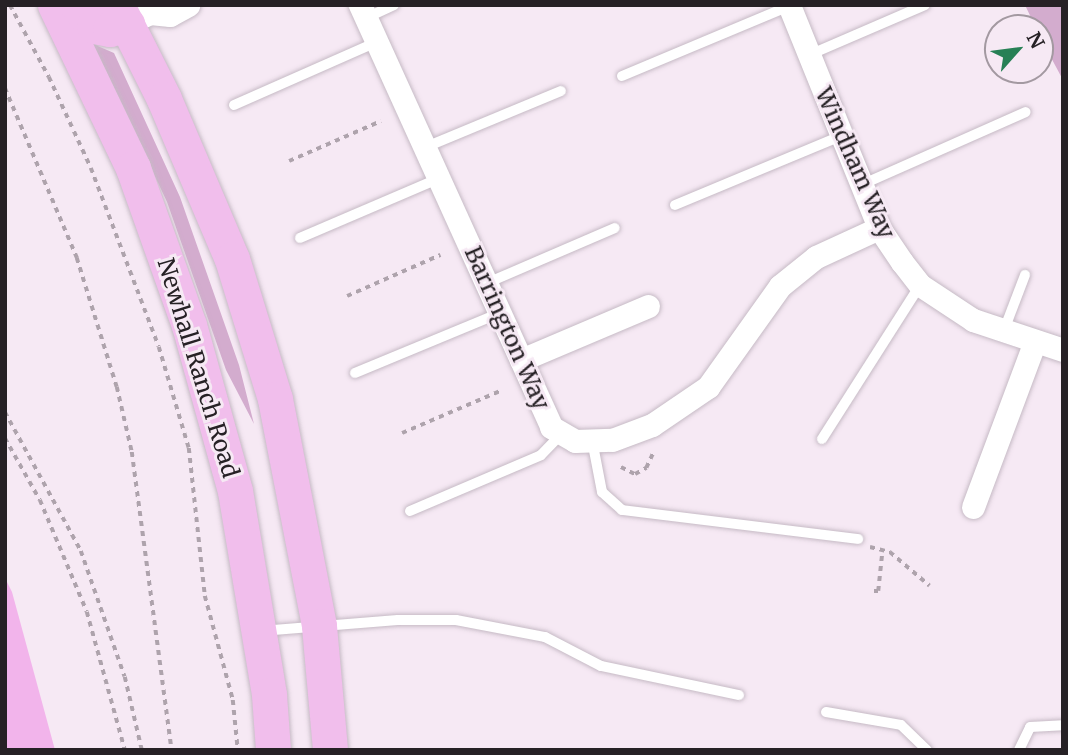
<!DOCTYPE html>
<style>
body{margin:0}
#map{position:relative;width:1068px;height:755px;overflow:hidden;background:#f6e9f4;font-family:Merriweather,serif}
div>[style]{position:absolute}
.green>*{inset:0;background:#d3acce}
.water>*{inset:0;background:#f2b4eb}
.path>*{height:3.5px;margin-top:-1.75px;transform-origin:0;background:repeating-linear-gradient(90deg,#aea3ac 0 5px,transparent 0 10px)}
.roads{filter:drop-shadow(0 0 2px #c6bac5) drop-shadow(0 0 2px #c6bac5)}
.service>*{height:10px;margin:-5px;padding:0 5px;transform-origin:5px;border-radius:5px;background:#fff}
.minor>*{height:23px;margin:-11.5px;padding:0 11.5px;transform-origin:11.5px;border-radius:11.5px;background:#fff}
.primary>*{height:35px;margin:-17.5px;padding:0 17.5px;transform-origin:17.5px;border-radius:17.5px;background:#f1beec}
span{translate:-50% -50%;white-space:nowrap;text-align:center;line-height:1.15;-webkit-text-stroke:6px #f6e9f4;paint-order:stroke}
.street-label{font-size:23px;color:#262125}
.frame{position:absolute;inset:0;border:7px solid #262125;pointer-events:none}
.north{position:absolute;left:984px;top:14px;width:70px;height:70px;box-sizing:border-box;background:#f6e9f4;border:2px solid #a399a1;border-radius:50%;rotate:62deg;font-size:19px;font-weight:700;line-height:28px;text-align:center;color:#262125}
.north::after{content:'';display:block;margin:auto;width:24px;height:32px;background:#278055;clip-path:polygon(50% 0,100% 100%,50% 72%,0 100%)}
</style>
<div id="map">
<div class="green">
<i style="clip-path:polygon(1025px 5px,1063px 5px,1063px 80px,1040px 37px,1040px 28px,1036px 28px)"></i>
<i style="clip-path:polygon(93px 44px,114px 53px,180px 197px,239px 365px,254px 424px,226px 370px,167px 202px)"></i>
</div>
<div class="water">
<i style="clip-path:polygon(5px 578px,12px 592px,55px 750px,5px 750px)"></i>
</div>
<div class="path">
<i style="left:10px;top:5px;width:82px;rotate:61.6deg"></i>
<i style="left:49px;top:77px;width:100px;rotate:65.2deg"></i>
<i style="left:91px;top:168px;width:191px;rotate:69.2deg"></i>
<i style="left:159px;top:347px;width:105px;rotate:73.5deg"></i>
<i style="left:189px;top:448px;width:149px;rotate:83.8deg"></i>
<i style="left:205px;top:596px;width:108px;rotate:74.9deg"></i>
<i style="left:233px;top:700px;width:50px;rotate:84.3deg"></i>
<i style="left:5px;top:88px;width:185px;rotate:67deg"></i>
<i style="left:77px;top:258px;width:135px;rotate:72.8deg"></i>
<i style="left:117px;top:387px;width:67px;rotate:77deg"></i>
<i style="left:132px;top:452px;width:301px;rotate:82.4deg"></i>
<i style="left:289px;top:161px;width:100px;rotate:-23.5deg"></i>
<i style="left:347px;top:296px;width:102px;rotate:-23.8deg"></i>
<i style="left:5px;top:412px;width:158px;rotate:61.3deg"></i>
<i style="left:81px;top:551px;width:133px;rotate:70.8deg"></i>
<i style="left:125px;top:677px;width:75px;rotate:76.9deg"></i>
<i style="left:402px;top:433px;width:107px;rotate:-23.2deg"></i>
<i style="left:5px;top:438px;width:71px;rotate:60.6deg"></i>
<i style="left:40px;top:500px;width:121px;rotate:67.2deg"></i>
<i style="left:87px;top:612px;width:143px;rotate:74.6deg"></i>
<i style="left:621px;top:467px;width:16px;rotate:27deg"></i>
<i style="left:635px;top:474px;width:13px;rotate:-29deg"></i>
<i style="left:646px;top:468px;width:19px;rotate:-65deg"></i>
<i style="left:870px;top:547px;width:21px;rotate:14deg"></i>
<i style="left:890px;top:552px;width:52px;rotate:40.4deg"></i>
<i style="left:874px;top:591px;width:4px"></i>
<i style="left:878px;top:591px;width:39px;rotate:-84deg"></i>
</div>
<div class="roads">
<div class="service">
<i style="left:366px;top:18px;width:31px;rotate:-25deg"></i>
<i style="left:809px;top:55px;width:126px;rotate:-23.3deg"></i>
<i style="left:622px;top:76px;width:181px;rotate:-22.7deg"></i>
<i style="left:234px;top:105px;width:156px;rotate:-23.8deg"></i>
<i style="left:426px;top:147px;width:146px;rotate:-22.5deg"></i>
<i style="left:861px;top:185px;width:180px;rotate:-23.9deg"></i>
<i style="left:675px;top:205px;width:180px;rotate:-22.6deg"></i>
<i style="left:300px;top:238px;width:152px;rotate:-23.2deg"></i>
<i style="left:487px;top:283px;width:139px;rotate:-23.3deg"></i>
<i style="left:1004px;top:330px;width:59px;rotate:-69.1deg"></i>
<i style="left:355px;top:373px;width:157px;rotate:-22.5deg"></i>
<i style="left:822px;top:439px;width:183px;rotate:-57.5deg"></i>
<i style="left:592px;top:440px;width:53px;rotate:79.1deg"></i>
<i style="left:602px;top:492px;width:27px;rotate:42deg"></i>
<i style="left:622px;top:510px;width:238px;rotate:7deg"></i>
<i style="left:410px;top:511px;width:142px;rotate:-23.1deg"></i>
<i style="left:541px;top:455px;width:30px;rotate:-46deg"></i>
<i style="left:261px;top:631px;width:137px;rotate:-4.6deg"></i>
<i style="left:398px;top:620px;width:58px"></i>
<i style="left:456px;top:620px;width:91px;rotate:10.8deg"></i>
<i style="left:545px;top:637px;width:63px;rotate:27.4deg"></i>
<i style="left:601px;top:666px;width:141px;rotate:11.9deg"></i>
<i style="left:826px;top:712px;width:76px;rotate:9.8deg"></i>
<i style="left:901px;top:725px;width:36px;rotate:44deg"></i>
<i style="left:1019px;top:750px;width:25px;rotate:-64deg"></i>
<i style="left:1030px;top:727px;width:33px;rotate:-3deg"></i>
</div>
<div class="minor">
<i style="left:360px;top:5px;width:463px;rotate:65.6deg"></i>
<i style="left:551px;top:427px;width:28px;rotate:30deg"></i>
<i style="left:575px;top:441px;width:37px;rotate:-2deg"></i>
<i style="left:612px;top:440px;width:43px;rotate:-20.6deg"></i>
<i style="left:652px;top:425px;width:68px;rotate:-34.2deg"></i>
<i style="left:708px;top:387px;width:124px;rotate:-54.5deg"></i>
<i style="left:780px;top:286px;width:46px;rotate:-38.9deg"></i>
<i style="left:816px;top:257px;width:69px;rotate:-24.7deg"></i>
<i style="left:789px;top:5px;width:240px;rotate:68deg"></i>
<i style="left:879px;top:228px;width:41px;rotate:55.9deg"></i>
<i style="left:902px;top:262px;width:29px;rotate:52deg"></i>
<i style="left:920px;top:285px;width:64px;rotate:33.4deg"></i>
<i style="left:973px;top:320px;width:95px;rotate:18.4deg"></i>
<i style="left:127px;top:24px;width:25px;rotate:-26deg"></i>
<i style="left:150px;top:13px;width:20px;rotate:6deg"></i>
<i style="left:170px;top:15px;width:21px;rotate:-29deg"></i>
<i style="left:521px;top:360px;width:138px;rotate:-23deg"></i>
<i style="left:973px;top:507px;width:177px;rotate:-69.5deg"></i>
</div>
<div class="primary">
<i style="left:55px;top:5px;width:181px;rotate:64.4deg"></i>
<i style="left:133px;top:168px;width:167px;rotate:70.4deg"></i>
<i style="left:189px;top:325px;width:172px;rotate:74.5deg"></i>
<i style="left:235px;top:491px;width:207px;rotate:80.5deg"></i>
<i style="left:269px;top:695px;width:55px;rotate:85.8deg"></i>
<i style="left:77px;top:5px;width:27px;rotate:51deg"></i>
<i style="left:94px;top:26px;width:16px;rotate:11deg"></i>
<i style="left:110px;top:29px;width:18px;rotate:-16deg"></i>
<i style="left:117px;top:5px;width:105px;rotate:63.4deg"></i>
<i style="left:164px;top:99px;width:174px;rotate:67deg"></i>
<i style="left:232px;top:259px;width:146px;rotate:72.9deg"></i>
<i style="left:275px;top:399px;width:231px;rotate:79deg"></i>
<i style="left:319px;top:626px;width:124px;rotate:84.9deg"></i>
</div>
</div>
<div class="street-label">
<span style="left:855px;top:163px;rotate:66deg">Windham Way</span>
<span style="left:507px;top:328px;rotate:66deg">Barrington Way</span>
<span style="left:198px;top:368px;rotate:73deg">Newhall Ranch Road</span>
</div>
<div class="frame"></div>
<div class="north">N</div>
</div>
